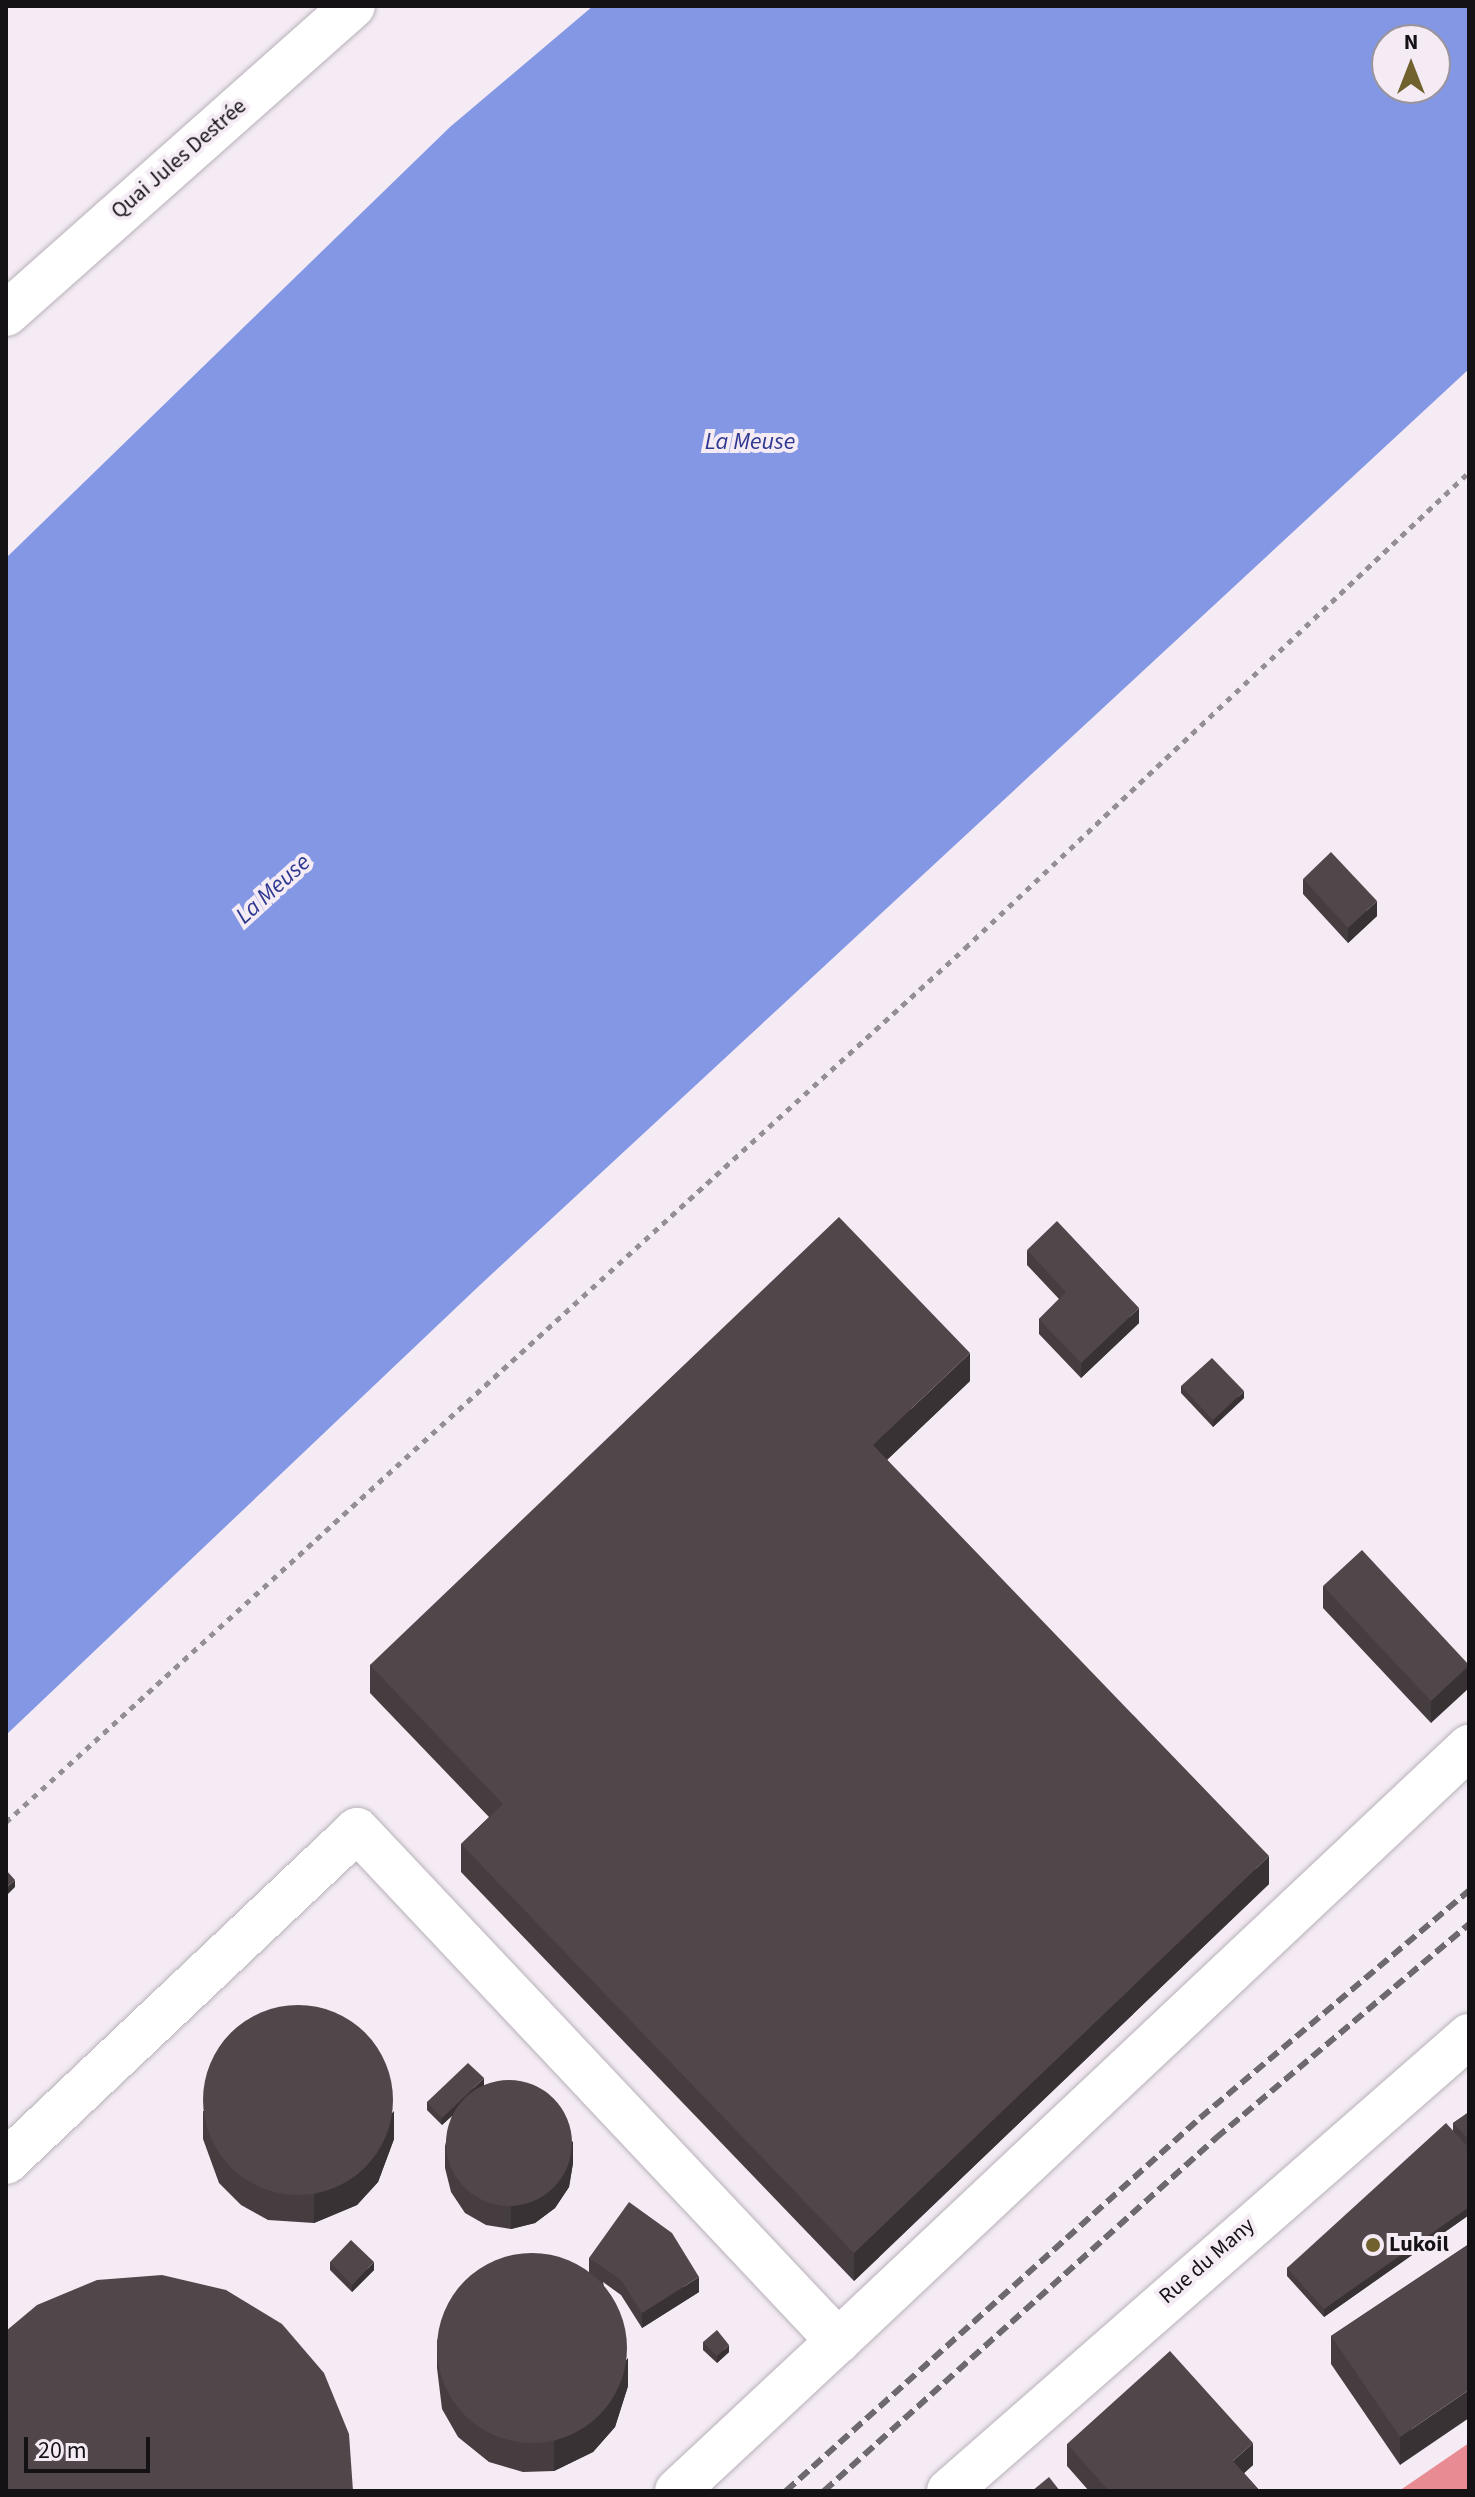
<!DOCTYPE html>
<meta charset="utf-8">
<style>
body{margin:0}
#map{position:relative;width:1475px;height:2497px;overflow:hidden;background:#f4ebf4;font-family:"Source Sans 3",sans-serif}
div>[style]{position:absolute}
.forest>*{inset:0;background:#e98b92}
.water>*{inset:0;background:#8497e4}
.path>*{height:5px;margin-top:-2.5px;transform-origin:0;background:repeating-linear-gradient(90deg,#958f95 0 6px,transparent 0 12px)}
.roads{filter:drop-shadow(0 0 2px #b8b1b9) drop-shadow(0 0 2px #b8b1b9)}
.minor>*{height:44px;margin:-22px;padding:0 22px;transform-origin:22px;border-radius:22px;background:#fff}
.major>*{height:44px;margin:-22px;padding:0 22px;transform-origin:22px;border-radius:22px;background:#fff}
.rail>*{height:6px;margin-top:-3px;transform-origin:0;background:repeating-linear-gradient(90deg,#6e696e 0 12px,transparent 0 18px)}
.wall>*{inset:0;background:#463d40}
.shaded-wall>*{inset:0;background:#393234}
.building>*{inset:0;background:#51474b}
.round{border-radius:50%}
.dots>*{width:22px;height:22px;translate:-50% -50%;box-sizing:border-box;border:4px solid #f4ebf4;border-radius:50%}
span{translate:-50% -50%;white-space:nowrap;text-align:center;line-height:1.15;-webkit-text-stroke:8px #f4ebf4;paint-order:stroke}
.street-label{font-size:22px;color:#141214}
.poi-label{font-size:22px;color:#141214;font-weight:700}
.left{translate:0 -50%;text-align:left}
.water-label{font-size:24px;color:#2e3891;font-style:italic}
.frame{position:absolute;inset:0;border:8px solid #141214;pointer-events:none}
.north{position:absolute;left:1371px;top:24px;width:80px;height:80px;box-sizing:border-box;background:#f4ebf4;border:2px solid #9a949a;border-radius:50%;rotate:0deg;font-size:22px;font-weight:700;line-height:32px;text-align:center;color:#141214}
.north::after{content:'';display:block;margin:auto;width:28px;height:36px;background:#70612f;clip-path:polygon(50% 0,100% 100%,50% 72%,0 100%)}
.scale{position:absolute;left:24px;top:2437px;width:126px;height:36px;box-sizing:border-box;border:4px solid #141214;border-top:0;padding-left:10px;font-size:24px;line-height:28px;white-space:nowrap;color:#141214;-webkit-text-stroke:6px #f4ebf4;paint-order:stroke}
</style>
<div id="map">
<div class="forest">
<i style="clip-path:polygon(1469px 2443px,1469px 2491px,1399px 2491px)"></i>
</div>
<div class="water">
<i style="clip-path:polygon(evenodd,593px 6px,1469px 6px,1469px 369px,480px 1285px,6px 1735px,6px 558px,450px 127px,593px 6px,1387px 40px,1435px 40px,1435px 88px,1387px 88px,1387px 40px)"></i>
</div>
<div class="path">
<i style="left:6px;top:1822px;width:1298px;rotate:-42.34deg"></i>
<i style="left:965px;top:948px;width:693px;rotate:-43.36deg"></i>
</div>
<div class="roads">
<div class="minor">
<i style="left:6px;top:2162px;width:483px;rotate:-43.4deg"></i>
<i style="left:357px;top:1830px;width:702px;rotate:46.73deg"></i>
<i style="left:838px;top:2341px;width:867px;rotate:-43.27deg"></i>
<i style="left:677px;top:2491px;width:220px;rotate:-43deg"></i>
</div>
<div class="major">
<i style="left:6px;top:314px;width:464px;rotate:-41.6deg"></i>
<i style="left:949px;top:2491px;width:691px;rotate:-41.19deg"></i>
</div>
</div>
<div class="rail">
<i style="left:786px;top:2491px;width:557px;rotate:-42.02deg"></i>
<i style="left:1200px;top:2118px;width:352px;rotate:-40.2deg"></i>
<i style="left:824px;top:2491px;width:528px;rotate:-42deg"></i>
<i style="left:1216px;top:2138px;width:331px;rotate:-40.2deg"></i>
</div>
<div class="wall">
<i style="clip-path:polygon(1303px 879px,1377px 916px,1348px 943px,1303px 894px)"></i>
<i style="clip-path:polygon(1027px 1250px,1139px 1323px,1081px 1378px,1039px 1334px,1039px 1319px,1059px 1299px,1027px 1265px)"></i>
<i style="clip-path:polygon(970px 1381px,887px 1460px,1269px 1884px,854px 2281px,461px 1872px,461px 1844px,489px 1817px,370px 1693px,370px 1665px)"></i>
<i style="clip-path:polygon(1181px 1386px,1244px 1398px,1213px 1427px,1181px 1393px)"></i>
<i style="clip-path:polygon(1323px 1586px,1469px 1665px,1431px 1723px,1323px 1608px)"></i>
<i style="clip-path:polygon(484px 2085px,573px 2163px,569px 2187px,555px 2208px,535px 2223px,511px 2229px,486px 2225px,465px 2213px,451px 2192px,445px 2168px,445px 2146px,452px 2116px,442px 2125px,427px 2110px,427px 2102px)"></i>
<i style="clip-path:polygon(203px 2111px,394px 2139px,378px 2182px,357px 2205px,314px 2223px,268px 2220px,241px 2205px,219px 2183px,203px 2139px)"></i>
<i style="clip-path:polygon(1469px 2112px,1469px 2215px,1324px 2317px,1287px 2276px,1287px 2268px,1453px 2131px,1453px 2123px)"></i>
<i style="clip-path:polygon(1469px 2244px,1400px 2465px,1331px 2364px,1331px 2336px)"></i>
<i style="clip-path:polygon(589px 2258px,699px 2292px,642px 2328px,621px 2295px,603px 2282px,628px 2386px,615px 2427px,593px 2452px,554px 2471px,523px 2472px,489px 2462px,458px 2437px,442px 2409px,437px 2368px,437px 2340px,589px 2272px)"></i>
<i style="clip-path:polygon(330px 2262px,374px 2270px,352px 2292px,330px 2270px)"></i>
<i style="clip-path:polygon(703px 2342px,729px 2352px,717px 2363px,703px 2350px)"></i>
<i style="clip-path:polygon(1067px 2444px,1253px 2465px,1244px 2473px,1260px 2491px,1089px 2491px,1067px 2466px)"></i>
</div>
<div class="shaded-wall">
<i style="clip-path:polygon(1377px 901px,1377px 916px,1348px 943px,1348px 928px)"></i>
<i style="clip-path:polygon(1139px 1308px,1139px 1323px,1081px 1378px,1081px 1363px)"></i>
<i style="clip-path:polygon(970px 1353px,970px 1381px,873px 1473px,873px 1445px)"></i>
<i style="clip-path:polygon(1244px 1391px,1244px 1398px,1213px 1427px,1213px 1420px)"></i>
<i style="clip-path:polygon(1469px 1666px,1469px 1688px,1431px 1723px,1431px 1701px)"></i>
<i style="clip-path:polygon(1269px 1856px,1269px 1884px,854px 2281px,854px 2253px)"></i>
<i style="clip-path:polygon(15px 1880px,15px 1887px,6px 1896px,6px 1888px)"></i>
<i style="clip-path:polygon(484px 2078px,484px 2086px,442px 2125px,442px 2118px)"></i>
<i style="clip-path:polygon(394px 2111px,394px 2139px,378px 2182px,357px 2205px,314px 2223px,314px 2195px)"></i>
<i style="clip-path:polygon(573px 2141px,573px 2163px,569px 2187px,555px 2208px,535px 2223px,511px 2229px,511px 2207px)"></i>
<i style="clip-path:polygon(1469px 2207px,1469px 2215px,1324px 2317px,1324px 2309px)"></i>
<i style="clip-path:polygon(374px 2262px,374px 2270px,352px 2292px,352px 2285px)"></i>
<i style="clip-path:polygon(699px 2277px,699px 2292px,642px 2328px,642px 2313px)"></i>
<i style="clip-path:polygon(729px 2345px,729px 2352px,717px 2363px,717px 2356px)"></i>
<i style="clip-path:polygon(628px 2358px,628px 2386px,615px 2427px,593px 2452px,554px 2471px,554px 2442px)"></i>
<i style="clip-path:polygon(1469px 2390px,1469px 2418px,1400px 2465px,1400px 2437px)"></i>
<i style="clip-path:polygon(1253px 2443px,1253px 2465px,1233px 2483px,1233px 2461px)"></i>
</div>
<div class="building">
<i style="clip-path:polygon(1331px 852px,1377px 901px,1348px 928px,1303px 879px)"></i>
<i style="clip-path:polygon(839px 1217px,970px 1353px,873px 1445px,1269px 1856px,854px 2253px,461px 1844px,503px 1804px,370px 1665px)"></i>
<i style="clip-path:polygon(1057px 1221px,1139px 1308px,1081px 1363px,1039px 1319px,1066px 1292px,1027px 1250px)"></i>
<i style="clip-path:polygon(1212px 1358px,1244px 1391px,1213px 1420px,1181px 1386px)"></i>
<i style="clip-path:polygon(1362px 1550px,1469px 1665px,1431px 1701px,1323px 1586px)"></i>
<i style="clip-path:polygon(6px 1870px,15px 1880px,6px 1888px)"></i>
<i class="round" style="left:203px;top:2005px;width:190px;height:190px"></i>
<i style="clip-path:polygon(468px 2063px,484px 2078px,442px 2118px,427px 2102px)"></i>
<i class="round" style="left:446px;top:2080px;width:126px;height:126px"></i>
<i style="clip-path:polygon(1469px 2112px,1469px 2140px,1453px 2123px)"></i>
<i style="clip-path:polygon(1446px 2123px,1469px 2148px,1469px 2207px,1324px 2309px,1287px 2268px)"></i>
<i style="clip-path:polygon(629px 2202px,672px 2233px,699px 2277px,642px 2313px,621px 2280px,589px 2258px)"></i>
<i style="clip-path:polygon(351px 2240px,374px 2262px,352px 2285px,330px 2262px)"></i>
<i style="clip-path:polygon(1469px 2244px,1469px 2390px,1400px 2437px,1331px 2336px)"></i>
<i class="round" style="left:437px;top:2253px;width:190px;height:190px"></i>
<i style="clip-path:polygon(162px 2275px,226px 2290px,282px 2324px,324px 2373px,349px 2434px,353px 2491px,6px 2491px,6px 2331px,37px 2305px,97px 2280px)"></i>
<i style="clip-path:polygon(717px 2330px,729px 2345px,717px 2356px,703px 2342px)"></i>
<i style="clip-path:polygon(1170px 2351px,1253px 2443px,1233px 2461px,1260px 2491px,1109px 2491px,1067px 2444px)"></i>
<i style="clip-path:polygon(1049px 2477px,1060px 2491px,1032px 2491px)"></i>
</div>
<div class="dots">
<i style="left:1373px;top:2245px;background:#70612f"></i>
</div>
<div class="street-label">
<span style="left:179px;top:159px;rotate:-41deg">Quai Jules Destrée</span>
<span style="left:1207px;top:2261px;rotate:-41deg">Rue du Many</span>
</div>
<div class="poi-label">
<span class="left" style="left:1389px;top:2245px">Lukoil</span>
</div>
<div class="water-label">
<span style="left:750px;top:442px">La Meuse</span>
<span style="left:273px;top:889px;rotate:-42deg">La Meuse</span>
</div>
<div class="frame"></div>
<div class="north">N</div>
<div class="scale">20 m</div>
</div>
